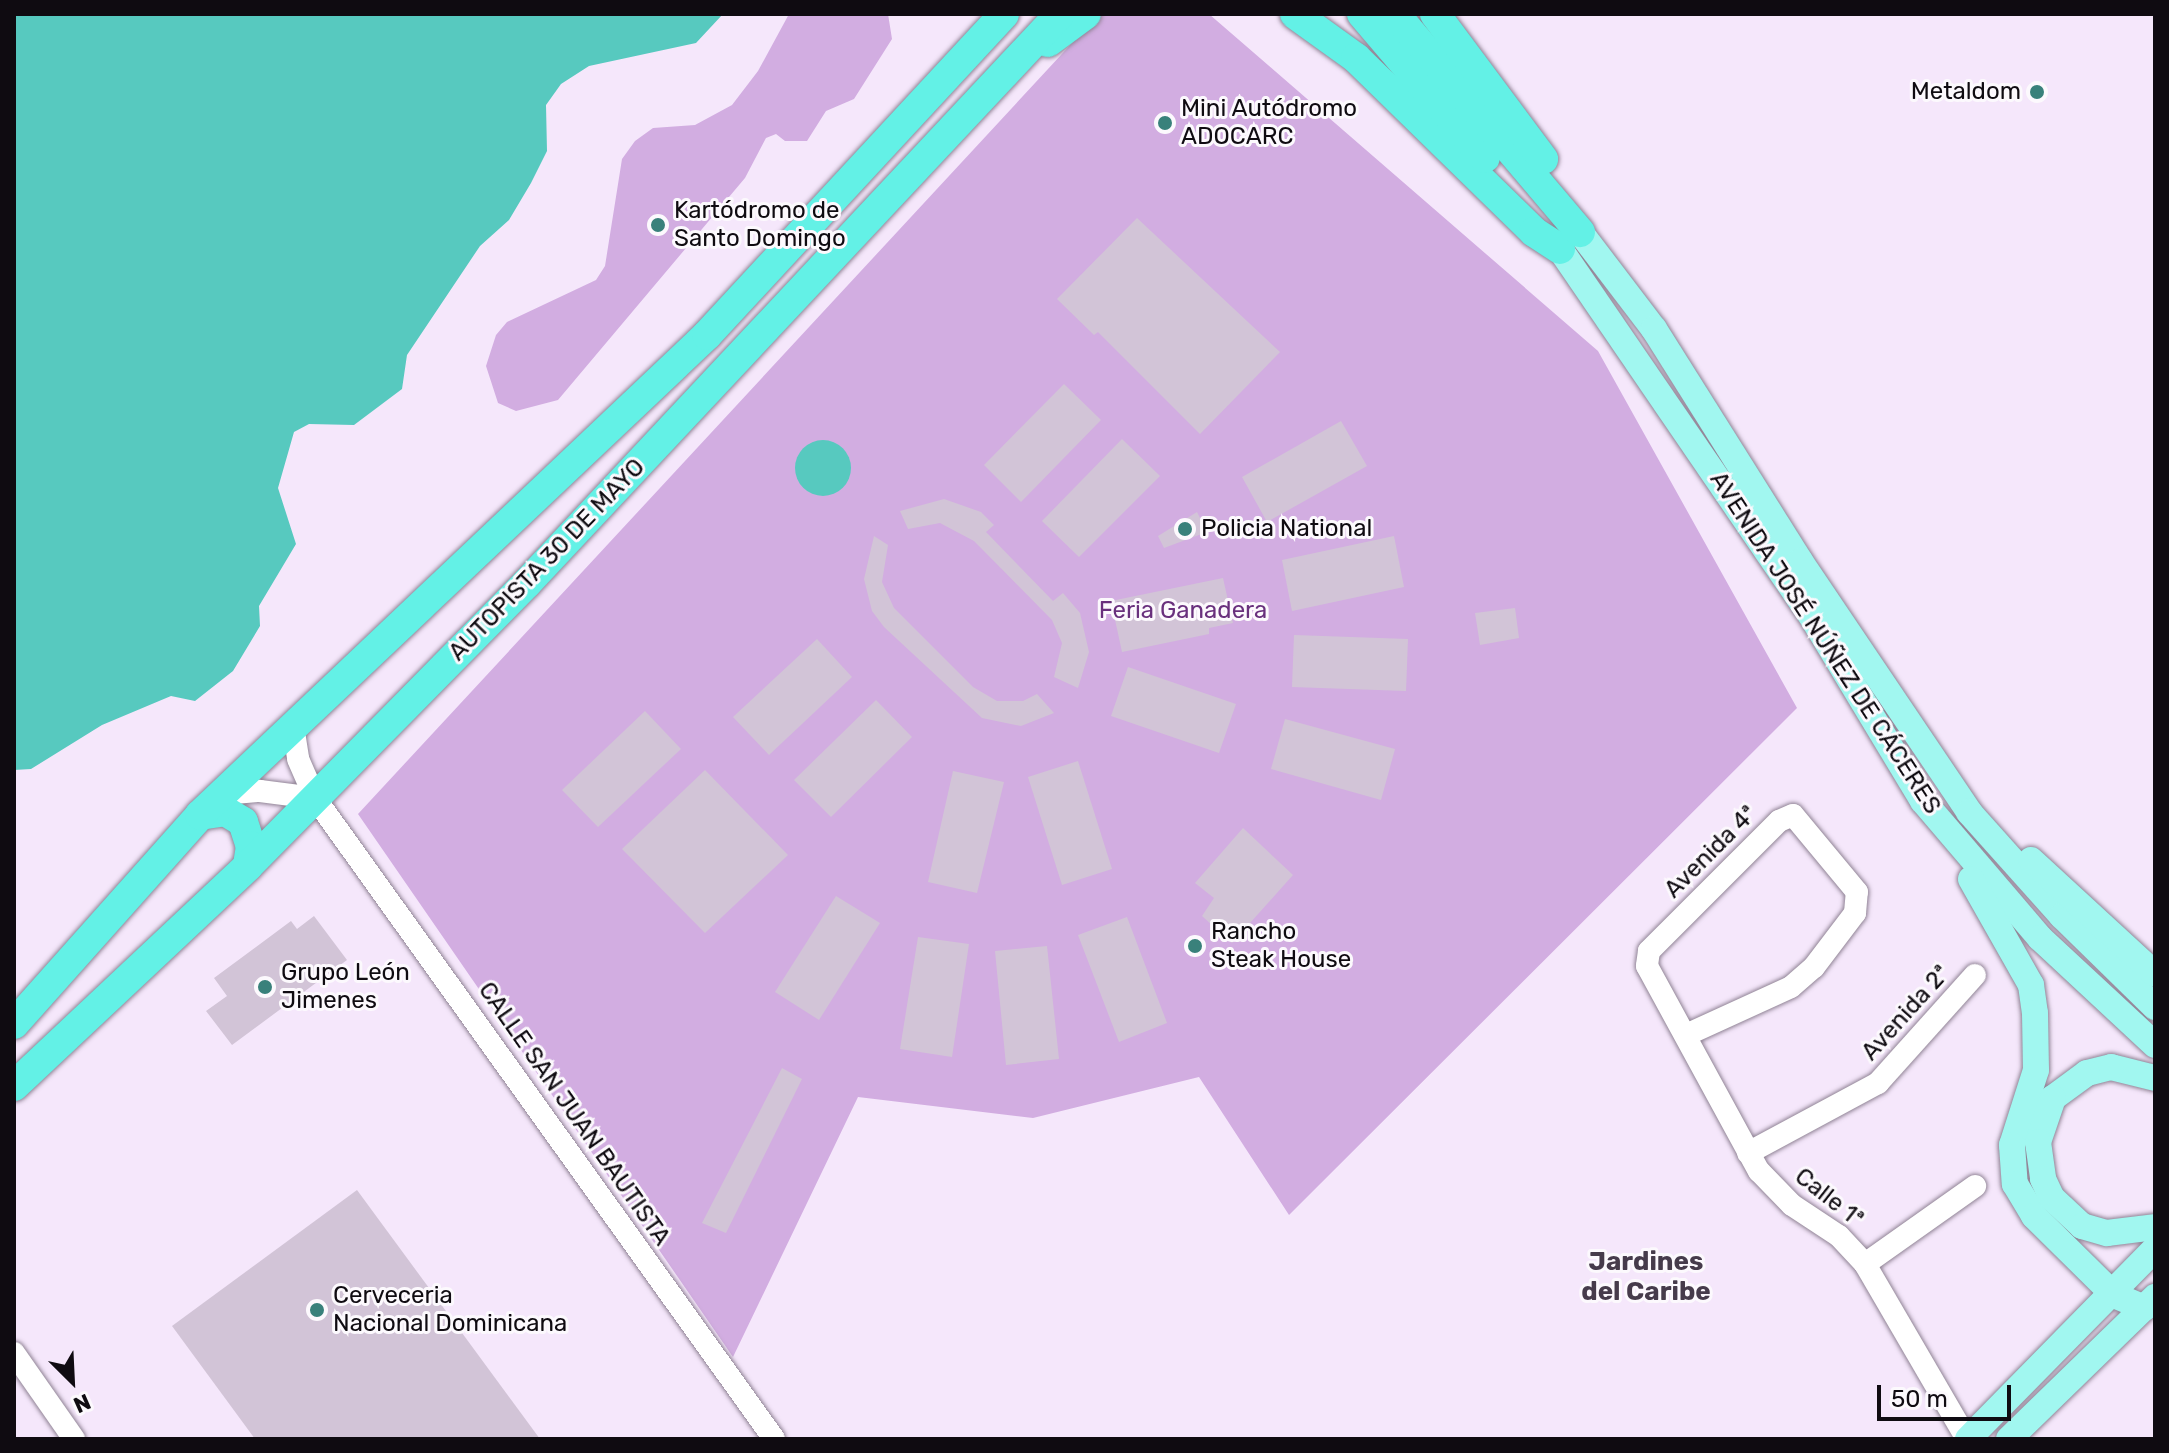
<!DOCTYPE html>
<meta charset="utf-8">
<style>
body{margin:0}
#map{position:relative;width:2169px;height:1453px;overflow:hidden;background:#f5e7fb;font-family:Rubik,sans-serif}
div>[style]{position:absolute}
.green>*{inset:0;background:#d2ade1}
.water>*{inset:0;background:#57c9bf}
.round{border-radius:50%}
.building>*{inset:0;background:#d2c4d7}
.roads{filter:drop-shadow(0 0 2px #908395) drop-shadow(0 0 2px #908395)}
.minor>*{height:22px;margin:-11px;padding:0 11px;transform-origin:11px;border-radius:11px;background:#fff}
.major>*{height:26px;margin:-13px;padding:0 13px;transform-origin:13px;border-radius:13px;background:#a1f7f0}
.highway>*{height:30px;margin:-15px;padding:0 15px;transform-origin:15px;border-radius:15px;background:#63f1e6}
.dots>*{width:22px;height:22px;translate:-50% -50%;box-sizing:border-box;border:4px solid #fcf9fd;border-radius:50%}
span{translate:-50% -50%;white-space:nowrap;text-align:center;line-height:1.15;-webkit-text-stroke:6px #fcf9fd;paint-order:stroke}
.poi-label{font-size:24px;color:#0f0b11}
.right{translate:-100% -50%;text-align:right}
.left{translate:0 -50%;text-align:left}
.street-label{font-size:24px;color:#0f0b11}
.park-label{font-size:24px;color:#69307d}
.neighbourhood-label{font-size:26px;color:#463b4b;font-weight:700}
.frame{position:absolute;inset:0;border:16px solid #0f0b11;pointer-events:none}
.north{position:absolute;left:32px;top:1341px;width:80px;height:80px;-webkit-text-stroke:6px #fcf9fd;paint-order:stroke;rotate:156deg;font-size:22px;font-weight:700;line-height:32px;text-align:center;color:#0f0b11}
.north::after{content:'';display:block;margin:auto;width:28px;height:36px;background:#0f0b11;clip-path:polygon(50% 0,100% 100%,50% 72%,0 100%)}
.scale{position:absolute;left:1877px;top:1385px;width:134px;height:36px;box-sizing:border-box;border:4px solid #0f0b11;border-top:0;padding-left:10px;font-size:24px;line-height:28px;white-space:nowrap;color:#0f0b11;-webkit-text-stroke:6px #fcf9fd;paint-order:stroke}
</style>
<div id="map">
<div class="green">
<i style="clip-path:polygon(789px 14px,888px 14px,892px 39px,854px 99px,826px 111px,807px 141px,785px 141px,776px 134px,766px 138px,745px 178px,558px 400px,516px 411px,498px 403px,486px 366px,496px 335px,507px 322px,596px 280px,605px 266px,622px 159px,635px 141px,653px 128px,695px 125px,732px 105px,758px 71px)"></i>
<i style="clip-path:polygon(1099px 14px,1209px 14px,1598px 351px,1797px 708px,1289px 1215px,1199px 1077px,1033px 1118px,858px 1097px,733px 1357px,358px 814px)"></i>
</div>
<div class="water">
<i style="clip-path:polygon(14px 14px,723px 14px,696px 43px,589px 66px,561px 84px,546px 105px,547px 151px,531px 183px,509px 220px,480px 246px,407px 355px,402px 389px,354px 425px,309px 424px,294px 432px,278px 488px,296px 544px,259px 606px,260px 626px,233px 671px,195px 701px,171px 696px,102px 725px,31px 769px,14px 770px)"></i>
<i class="round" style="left:795px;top:440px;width:56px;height:56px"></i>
</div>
<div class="building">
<i style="clip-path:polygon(1137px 218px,1280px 352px,1200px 434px,1098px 332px,1094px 335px,1057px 299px)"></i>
<i style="clip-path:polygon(1064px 384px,1101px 420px,1021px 502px,984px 465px)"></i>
<i style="clip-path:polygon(1341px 421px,1367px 466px,1267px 522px,1242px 477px)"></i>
<i style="clip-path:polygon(1122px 439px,1160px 476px,1079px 557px,1042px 521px)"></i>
<i style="clip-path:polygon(944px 499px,981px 512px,994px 525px,986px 532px,1053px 601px,1063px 593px,1080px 613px,1089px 652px,1078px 688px,1054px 677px,1062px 643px,1052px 620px,974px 541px,940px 523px,908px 529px,900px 511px)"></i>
<i style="clip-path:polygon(1197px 512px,1207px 532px,1164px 548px,1158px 536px)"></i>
<i style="clip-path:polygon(874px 536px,888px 545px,882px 582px,894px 608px,973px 687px,997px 701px,1023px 701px,1037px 694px,1054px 713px,1021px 726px,982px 718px,884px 627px,872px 611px,864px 579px)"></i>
<i style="clip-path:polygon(1394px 536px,1404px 587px,1292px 611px,1282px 560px)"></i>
<i style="clip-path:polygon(1223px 578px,1233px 623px,1209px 628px,1209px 634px,1122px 652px,1111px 601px)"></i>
<i style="clip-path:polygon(1515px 608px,1519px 638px,1480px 645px,1475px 613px)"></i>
<i style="clip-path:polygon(1294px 635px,1408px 639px,1406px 691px,1292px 687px)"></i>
<i style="clip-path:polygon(817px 639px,852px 677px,769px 755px,733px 717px)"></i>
<i style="clip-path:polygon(1128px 667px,1236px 704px,1219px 753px,1111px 716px)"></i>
<i style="clip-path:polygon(876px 700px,912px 737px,831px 817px,794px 780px)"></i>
<i style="clip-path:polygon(645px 711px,681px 749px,598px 827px,562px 790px)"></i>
<i style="clip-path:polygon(1285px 719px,1395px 749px,1381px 800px,1271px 769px)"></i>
<i style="clip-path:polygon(1078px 761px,1112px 869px,1062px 885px,1028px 777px)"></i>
<i style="clip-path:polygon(705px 770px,788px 855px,705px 933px,622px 849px)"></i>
<i style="clip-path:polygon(953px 771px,1004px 782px,977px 893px,928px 882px)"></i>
<i style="clip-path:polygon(1243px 828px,1293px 875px,1232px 943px,1202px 916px,1214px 898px,1195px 883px)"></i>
<i style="clip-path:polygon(836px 896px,880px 923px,819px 1020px,775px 992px)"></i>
<i style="clip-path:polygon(314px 916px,347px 960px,232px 1045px,206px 1011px,227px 996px,214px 978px,291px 921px,297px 929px)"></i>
<i style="clip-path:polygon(1127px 917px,1167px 1023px,1119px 1042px,1078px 935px)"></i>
<i style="clip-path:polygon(918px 937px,969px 944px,952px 1057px,900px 1049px)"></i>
<i style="clip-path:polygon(1047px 946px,1059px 1059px,1006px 1065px,995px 951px)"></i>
<i style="clip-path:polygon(782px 1068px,802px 1079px,726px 1233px,702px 1223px)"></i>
<i style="clip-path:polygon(357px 1190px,540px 1439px,255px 1439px,172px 1326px)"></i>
</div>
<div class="roads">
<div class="minor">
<i style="left:293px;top:726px;width:33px;rotate:81deg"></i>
<i style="left:298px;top:759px;width:43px;rotate:66.4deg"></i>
<i style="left:315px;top:798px;width:788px;rotate:54.39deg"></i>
<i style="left:223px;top:794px;width:37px;rotate:-5deg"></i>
<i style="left:260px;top:791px;width:55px;rotate:7.3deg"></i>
<i style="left:1686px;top:1035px;width:115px;rotate:-24.6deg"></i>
<i style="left:1791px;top:987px;width:30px;rotate:-41deg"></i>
<i style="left:1814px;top:967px;width:68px;rotate:-52.8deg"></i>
<i style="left:1855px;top:913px;width:21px;rotate:-85deg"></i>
<i style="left:1857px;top:892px;width:100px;rotate:-129.7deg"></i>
<i style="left:1793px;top:815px;width:15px;rotate:157deg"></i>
<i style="left:1779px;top:821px;width:184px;rotate:135deg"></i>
<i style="left:1649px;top:951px;width:15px;rotate:98deg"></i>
<i style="left:1647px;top:966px;width:234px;rotate:61.4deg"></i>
<i style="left:1759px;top:1171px;width:47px;rotate:45.9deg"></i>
<i style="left:1792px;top:1205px;width:56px;rotate:33.4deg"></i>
<i style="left:1839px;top:1236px;width:38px;rotate:47deg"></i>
<i style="left:1865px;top:1264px;width:203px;rotate:59.8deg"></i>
<i style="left:1748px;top:1153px;width:148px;rotate:-28.3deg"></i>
<i style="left:1878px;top:1083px;width:145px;rotate:-48.1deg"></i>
<i style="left:1865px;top:1264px;width:135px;rotate:-35.3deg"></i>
<i style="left:14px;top:1353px;width:105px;rotate:55.1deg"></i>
</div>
<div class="major">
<i style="left:1580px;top:232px;width:122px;rotate:52.7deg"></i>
<i style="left:1654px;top:329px;width:274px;rotate:57.8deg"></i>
<i style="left:1800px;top:561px;width:303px;rotate:56deg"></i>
<i style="left:1969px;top:812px;width:140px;rotate:48.2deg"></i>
<i style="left:2062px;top:916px;width:130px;rotate:44.4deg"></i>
<i style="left:1560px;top:249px;width:452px;rotate:55.6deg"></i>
<i style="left:1815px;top:622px;width:209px;rotate:58.9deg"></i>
<i style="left:1923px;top:801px;width:180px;rotate:49.5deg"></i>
<i style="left:2040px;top:938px;width:157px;rotate:42.9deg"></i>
<i style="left:2031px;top:860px;width:168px;rotate:42.6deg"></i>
<i style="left:1971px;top:879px;width:122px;rotate:60.5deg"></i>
<i style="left:2031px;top:985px;width:28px;rotate:82deg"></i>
<i style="left:2035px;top:1013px;width:57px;rotate:89deg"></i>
<i style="left:2036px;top:1070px;width:79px;rotate:107.7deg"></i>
<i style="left:2012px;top:1145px;width:39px;rotate:86deg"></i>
<i style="left:2015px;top:1184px;width:37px;rotate:59deg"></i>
<i style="left:2034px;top:1216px;width:112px;rotate:44.6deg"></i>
<i style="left:2114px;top:1295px;width:33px;rotate:23deg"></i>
<i style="left:2155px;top:1078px;width:45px;rotate:-166deg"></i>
<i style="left:2111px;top:1067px;width:25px;rotate:166deg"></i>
<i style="left:2087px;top:1073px;width:42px;rotate:143.7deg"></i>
<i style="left:2053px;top:1098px;width:46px;rotate:108.8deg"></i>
<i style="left:2038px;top:1142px;width:37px;rotate:82deg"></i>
<i style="left:2043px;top:1179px;width:21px;rotate:65deg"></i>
<i style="left:2052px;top:1198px;width:41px;rotate:43deg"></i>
<i style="left:2082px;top:1226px;width:26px;rotate:16deg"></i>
<i style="left:2107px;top:1233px;width:48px;rotate:-7.1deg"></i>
<i style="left:1968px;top:1439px;width:267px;rotate:-45.5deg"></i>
<i style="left:2009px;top:1439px;width:204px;rotate:-44.2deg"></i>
</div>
<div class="highway">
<i style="left:1295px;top:14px;width:75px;rotate:35.8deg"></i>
<i style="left:1356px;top:58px;width:249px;rotate:44.3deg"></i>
<i style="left:1534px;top:232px;width:31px;rotate:33deg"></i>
<i style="left:1362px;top:14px;width:189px;rotate:49.5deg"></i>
<i style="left:1395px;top:14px;width:286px;rotate:49.7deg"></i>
<i style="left:1435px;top:14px;width:181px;rotate:53.3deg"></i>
<i style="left:1048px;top:42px;width:47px;rotate:-36.4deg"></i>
<i style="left:200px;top:815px;width:25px;rotate:-9deg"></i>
<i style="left:225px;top:811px;width:21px;rotate:31deg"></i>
<i style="left:243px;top:822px;width:25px;rotate:72deg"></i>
<i style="left:251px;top:846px;width:20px;rotate:99deg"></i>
<i style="left:14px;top:1024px;width:280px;rotate:-48.3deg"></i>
<i style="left:200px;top:815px;width:698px;rotate:-43.43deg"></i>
<i style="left:707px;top:335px;width:437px;rotate:-47.2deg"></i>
<i style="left:14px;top:1086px;width:321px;rotate:-43.2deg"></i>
<i style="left:248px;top:866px;width:397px;rotate:-45.4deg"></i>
<i style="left:527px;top:583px;width:780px;rotate:-46.87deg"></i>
</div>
</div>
<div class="dots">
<i style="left:2037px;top:92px;background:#39817b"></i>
<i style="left:1165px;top:123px;background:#39817b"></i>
<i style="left:658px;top:225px;background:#39817b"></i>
<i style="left:1185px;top:529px;background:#39817b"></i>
<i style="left:1195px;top:946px;background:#39817b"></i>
<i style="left:265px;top:987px;background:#39817b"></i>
<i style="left:317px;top:1310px;background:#39817b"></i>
</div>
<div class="poi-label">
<span class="right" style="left:2021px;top:92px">Metaldom</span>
<span class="left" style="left:1181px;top:123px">Mini Autódromo<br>ADOCARC</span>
<span class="left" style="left:674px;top:225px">Kartódromo de<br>Santo Domingo</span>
<span class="left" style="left:1201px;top:529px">Policia National</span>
<span class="left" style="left:1211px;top:946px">Rancho<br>Steak House</span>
<span class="left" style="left:281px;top:987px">Grupo León<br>Jimenes</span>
<span class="left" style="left:333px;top:1310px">Cerveceria<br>Nacional Dominicana</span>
</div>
<div class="street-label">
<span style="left:547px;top:560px;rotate:-46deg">AUTOPISTA 30 DE MAYO</span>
<span style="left:1825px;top:643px;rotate:57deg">AVENIDA JOSÉ NÚÑEZ DE CÁCERES</span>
<span style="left:1711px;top:852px;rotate:-45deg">Avenida 4ª</span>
<span style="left:1906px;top:1013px;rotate:-48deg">Avenida 2ª</span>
<span style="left:574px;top:1114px;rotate:55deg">CALLE SAN JUAN BAUTISTA</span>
<span style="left:1829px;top:1198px;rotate:38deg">Calle 1ª</span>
</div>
<div class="park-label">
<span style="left:1183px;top:611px">Feria Ganadera</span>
</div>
<div class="neighbourhood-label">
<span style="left:1646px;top:1277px">Jardines<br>del Caribe</span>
</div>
<div class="frame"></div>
<div class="north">N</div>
<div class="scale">50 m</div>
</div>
